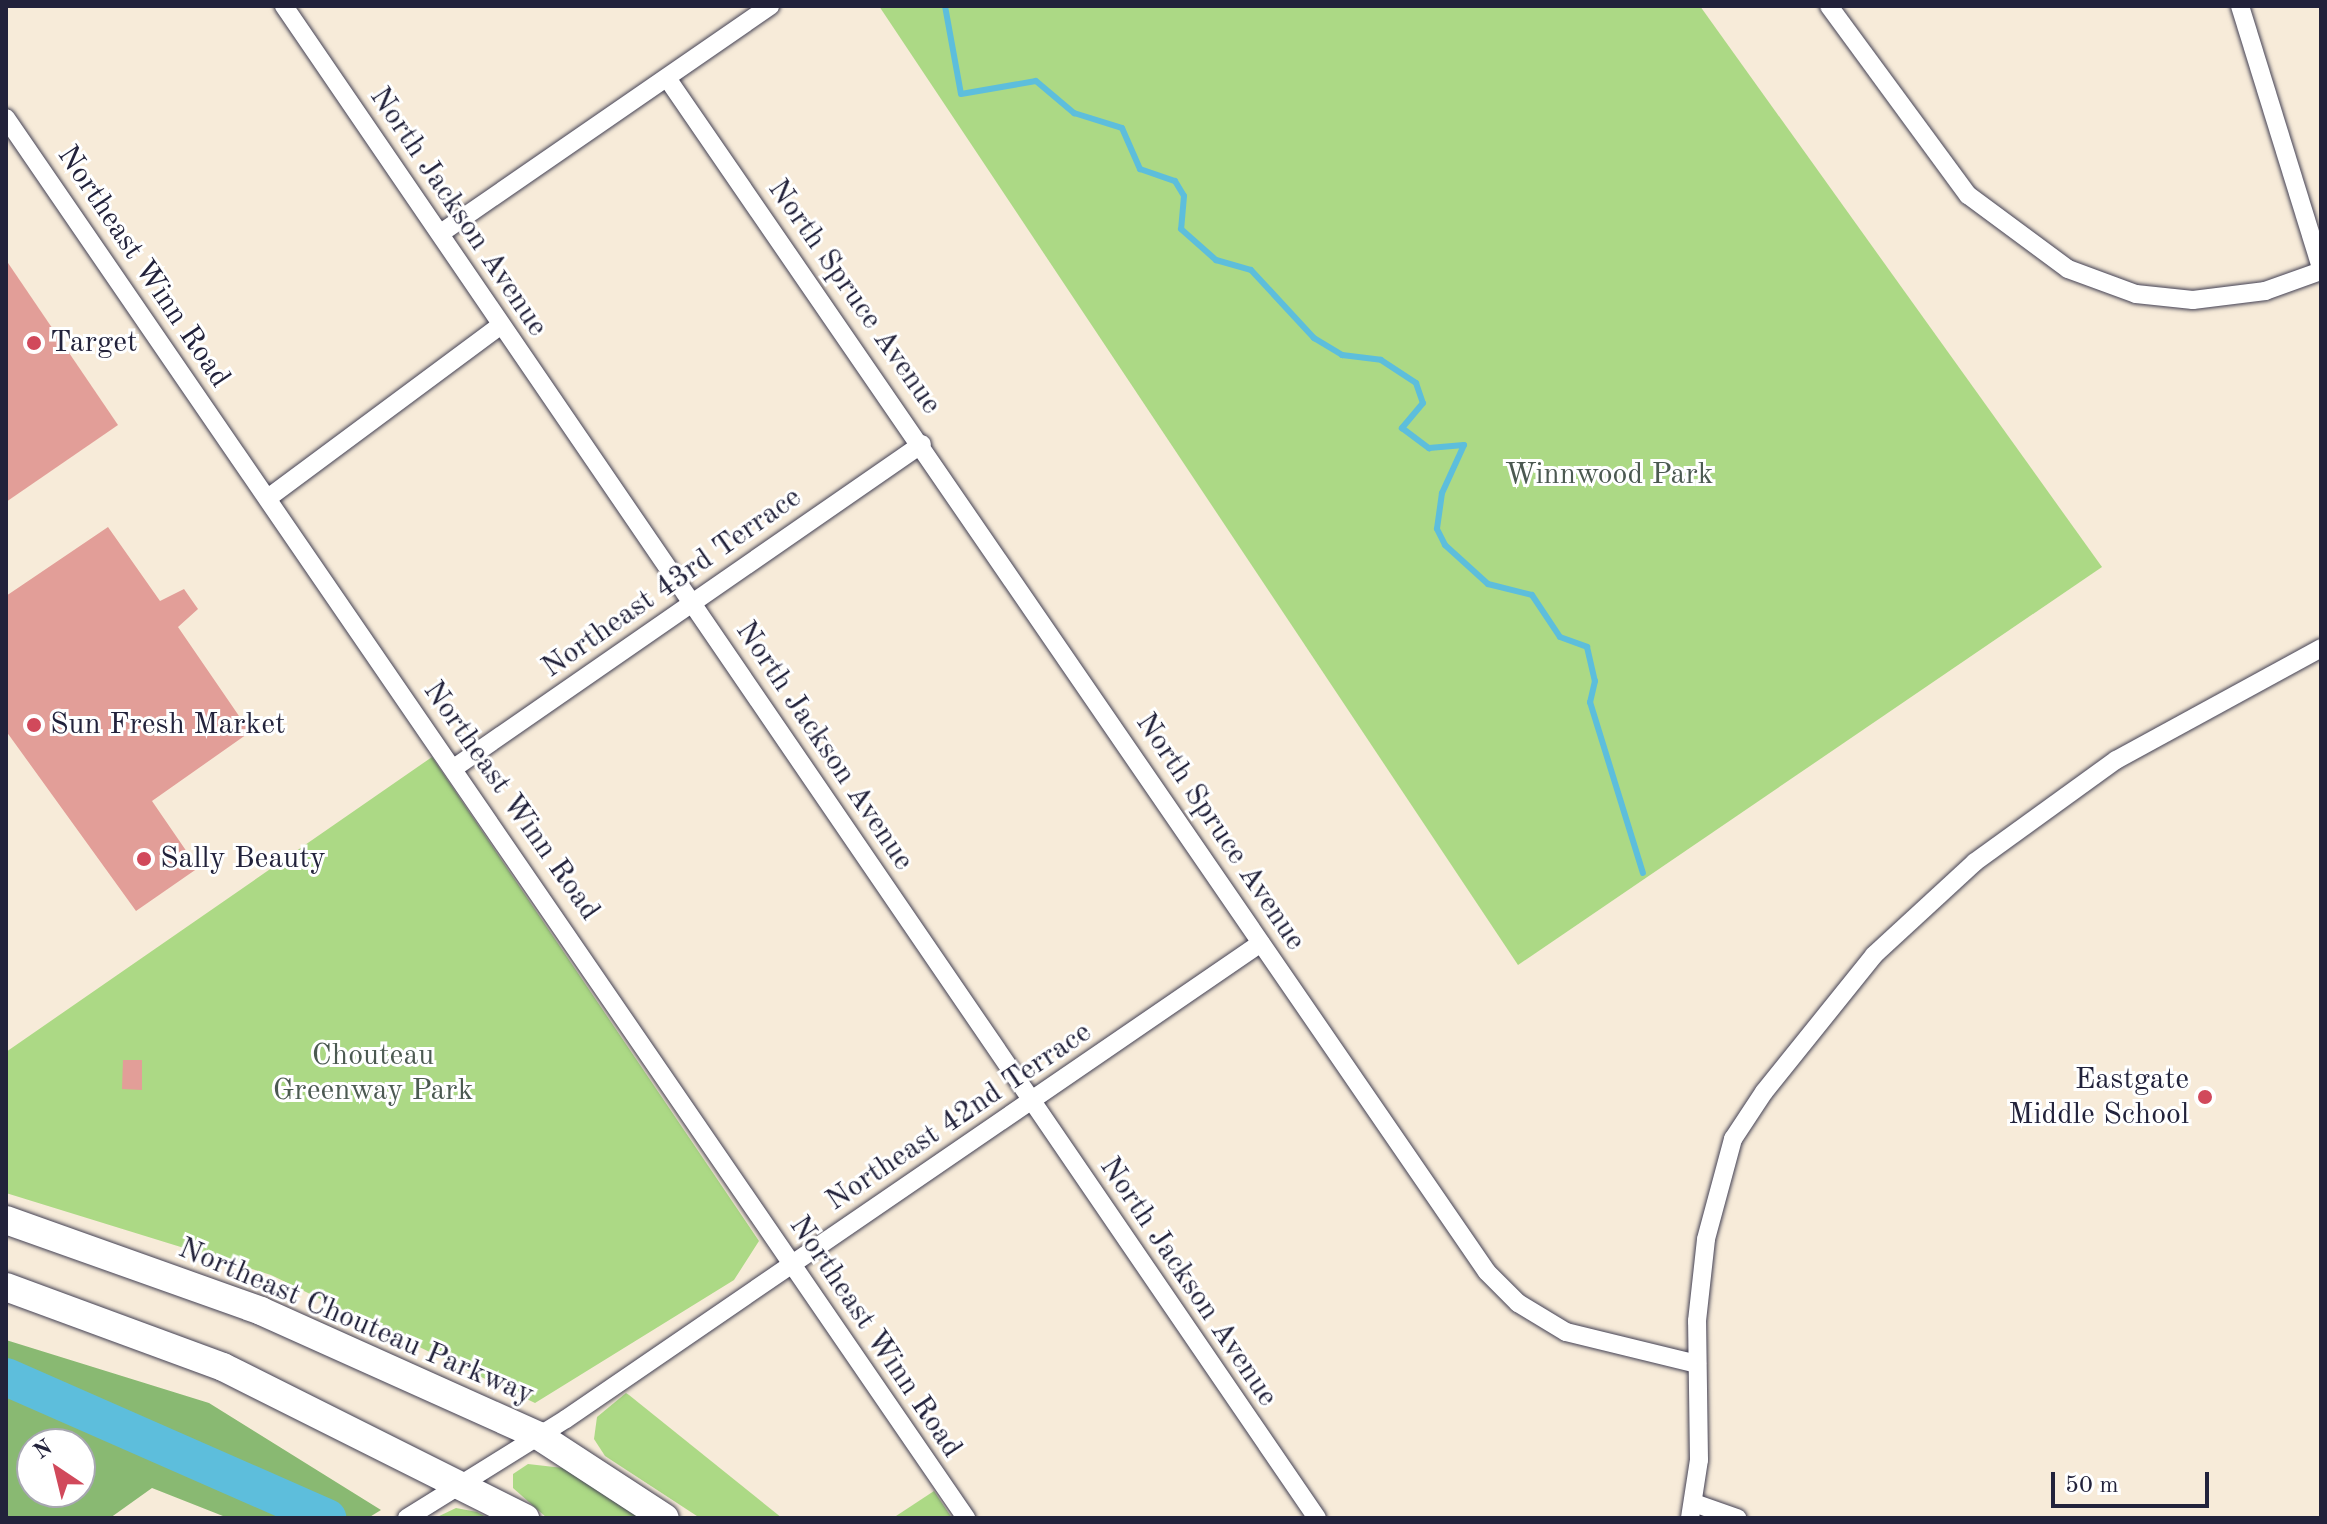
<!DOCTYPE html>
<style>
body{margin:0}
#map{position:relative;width:2327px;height:1524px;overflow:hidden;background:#f7ebd9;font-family:"Old Standard TT",serif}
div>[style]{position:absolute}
.green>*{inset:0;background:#acd985}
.forest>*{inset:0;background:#89b972}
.stream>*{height:6px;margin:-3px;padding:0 3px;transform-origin:3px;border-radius:3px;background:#5dbedc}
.river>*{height:38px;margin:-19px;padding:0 19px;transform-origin:19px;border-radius:19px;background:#5dbedc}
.building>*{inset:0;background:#e29e98}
.roads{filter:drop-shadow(0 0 2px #424053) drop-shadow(0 0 2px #424053)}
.street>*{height:18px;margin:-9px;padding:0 9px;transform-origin:9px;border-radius:9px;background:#fff}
.primary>*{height:28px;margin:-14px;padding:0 14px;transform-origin:14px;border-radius:14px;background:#fff}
.dots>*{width:22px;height:22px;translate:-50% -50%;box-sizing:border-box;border:4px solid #fff;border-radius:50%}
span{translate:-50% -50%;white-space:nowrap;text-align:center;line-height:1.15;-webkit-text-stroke:6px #fff;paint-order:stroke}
.street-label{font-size:30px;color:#22223b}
.poi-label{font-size:30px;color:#22223b}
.left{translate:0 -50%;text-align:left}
.right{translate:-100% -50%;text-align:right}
.park-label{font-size:30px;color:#4b5951}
.frame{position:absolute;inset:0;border:8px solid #22223b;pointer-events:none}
.north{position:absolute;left:16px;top:1428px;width:80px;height:80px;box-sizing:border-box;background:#fff;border:2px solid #a7a7b1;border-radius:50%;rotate:325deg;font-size:22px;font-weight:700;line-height:32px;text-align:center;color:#22223b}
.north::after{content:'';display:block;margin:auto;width:28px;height:36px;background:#d1495b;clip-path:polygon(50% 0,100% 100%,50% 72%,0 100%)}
.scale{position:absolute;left:2051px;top:1472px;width:158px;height:36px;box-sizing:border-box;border:4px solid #22223b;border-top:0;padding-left:10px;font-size:24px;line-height:28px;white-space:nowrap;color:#22223b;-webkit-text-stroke:6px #fff;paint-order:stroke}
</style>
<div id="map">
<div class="green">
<i style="clip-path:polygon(879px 6px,1700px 6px,2102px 567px,1518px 965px)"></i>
<i style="clip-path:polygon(432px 757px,759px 1241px,734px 1280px,535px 1403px,271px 1275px,6px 1193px,6px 1052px)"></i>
<i style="clip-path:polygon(626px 1393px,629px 1395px,782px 1518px,700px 1518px,605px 1456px,594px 1439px,597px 1417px)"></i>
<i style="clip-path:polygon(528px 1464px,563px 1468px,640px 1518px,547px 1518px,513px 1488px,513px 1474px)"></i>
<i style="clip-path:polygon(934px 1491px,952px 1518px,893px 1518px)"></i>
<i style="clip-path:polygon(456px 1508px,477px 1512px,488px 1518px,435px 1518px)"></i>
</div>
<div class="forest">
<i style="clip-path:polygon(evenodd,6px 1340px,209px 1403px,381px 1510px,368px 1518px,228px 1518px,152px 1488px,110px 1518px,6px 1518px,6px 1340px,32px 1444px,80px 1444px,80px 1492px,32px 1492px,32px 1444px)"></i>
</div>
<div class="stream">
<i style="left:945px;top:6px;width:89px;rotate:79.7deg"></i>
<i style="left:961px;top:94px;width:76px;rotate:-9.8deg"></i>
<i style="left:1036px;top:81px;width:50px;rotate:40.1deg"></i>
<i style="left:1074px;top:113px;width:50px;rotate:17.4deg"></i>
<i style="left:1122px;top:128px;width:45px;rotate:66.3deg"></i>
<i style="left:1140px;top:169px;width:37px;rotate:19deg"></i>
<i style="left:1175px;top:181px;width:17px;rotate:59deg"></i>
<i style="left:1184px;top:196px;width:33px;rotate:95deg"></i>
<i style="left:1181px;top:229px;width:47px;rotate:41.5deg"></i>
<i style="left:1216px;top:260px;width:36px;rotate:16deg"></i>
<i style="left:1251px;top:270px;width:93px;rotate:47.2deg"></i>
<i style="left:1314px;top:338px;width:33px;rotate:31deg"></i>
<i style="left:1342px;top:355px;width:39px;rotate:7deg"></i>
<i style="left:1381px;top:360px;width:42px;rotate:33.3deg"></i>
<i style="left:1416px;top:383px;width:21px;rotate:71deg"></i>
<i style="left:1423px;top:403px;width:33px;rotate:130deg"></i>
<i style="left:1402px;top:428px;width:34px;rotate:37deg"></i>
<i style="left:1429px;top:448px;width:35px;rotate:-5deg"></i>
<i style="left:1464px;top:445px;width:53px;rotate:114.6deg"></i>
<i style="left:1442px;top:493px;width:36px;rotate:98deg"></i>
<i style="left:1437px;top:529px;width:18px;rotate:63deg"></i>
<i style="left:1445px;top:545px;width:58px;rotate:42.2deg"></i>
<i style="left:1488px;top:584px;width:45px;rotate:14deg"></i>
<i style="left:1532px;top:595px;width:50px;rotate:56.3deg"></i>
<i style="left:1560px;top:637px;width:29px;rotate:20deg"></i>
<i style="left:1587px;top:647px;width:35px;rotate:77deg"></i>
<i style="left:1595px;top:681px;width:22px;rotate:103deg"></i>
<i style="left:1590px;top:702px;width:179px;rotate:72.8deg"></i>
</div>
<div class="river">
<i style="left:6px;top:1377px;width:351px;rotate:23.7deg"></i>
</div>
<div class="building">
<i style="clip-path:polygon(6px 260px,118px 425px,6px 502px)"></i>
<i style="clip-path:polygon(108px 527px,160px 601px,184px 589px,198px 609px,178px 627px,250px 732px,152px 801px,198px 868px,136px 911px,6px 731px,6px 596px)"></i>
<i style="clip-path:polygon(123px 1060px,142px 1060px,142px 1090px,122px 1089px)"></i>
</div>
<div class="roads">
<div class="street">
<i style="left:284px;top:6px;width:1831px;rotate:55.66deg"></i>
<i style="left:1829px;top:6px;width:235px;rotate:53.7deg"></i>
<i style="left:1968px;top:195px;width:124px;rotate:36.5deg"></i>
<i style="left:2068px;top:269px;width:72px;rotate:20.2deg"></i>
<i style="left:2136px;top:294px;width:57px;rotate:6deg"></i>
<i style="left:2193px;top:300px;width:73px;rotate:-7.1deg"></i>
<i style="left:2265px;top:291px;width:59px;rotate:-19.7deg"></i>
<i style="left:2240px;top:6px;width:273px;rotate:72.8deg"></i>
<i style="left:667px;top:78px;width:1448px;rotate:55.52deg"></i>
<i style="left:1487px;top:1272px;width:44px;rotate:45deg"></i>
<i style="left:1518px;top:1303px;width:56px;rotate:31.1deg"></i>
<i style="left:1566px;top:1332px;width:135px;rotate:13.7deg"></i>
<i style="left:6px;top:118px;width:1698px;rotate:55.56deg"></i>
<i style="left:441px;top:233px;width:400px;rotate:-34.6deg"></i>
<i style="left:268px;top:498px;width:289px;rotate:-36.6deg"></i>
<i style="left:454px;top:768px;width:569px;rotate:-34.7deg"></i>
<i style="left:1694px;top:1503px;width:46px;rotate:19.2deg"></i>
<i style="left:407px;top:1518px;width:187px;rotate:-31.9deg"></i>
<i style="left:566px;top:1419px;width:842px;rotate:-34.41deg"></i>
<i style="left:1690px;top:1518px;width:59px;rotate:-81.2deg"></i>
<i style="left:1699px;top:1460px;width:139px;rotate:-90.8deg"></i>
<i style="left:1697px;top:1321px;width:82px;rotate:-83.7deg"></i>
<i style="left:1706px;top:1239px;width:104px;rotate:-74.9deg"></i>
<i style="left:1733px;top:1139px;width:56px;rotate:-56.6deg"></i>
<i style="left:1764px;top:1092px;width:176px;rotate:-51.2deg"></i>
<i style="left:1874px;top:955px;width:137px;rotate:-42.6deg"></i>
<i style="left:1975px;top:862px;width:174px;rotate:-35.9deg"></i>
<i style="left:2116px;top:760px;width:234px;rotate:-28.6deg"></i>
</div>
<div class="primary">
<i style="left:6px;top:1220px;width:271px;rotate:19.6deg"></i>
<i style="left:261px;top:1311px;width:305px;rotate:24.2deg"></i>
<i style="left:539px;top:1436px;width:150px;rotate:33.1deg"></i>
<i style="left:6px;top:1287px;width:231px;rotate:20.2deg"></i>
<i style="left:223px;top:1367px;width:338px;rotate:26.6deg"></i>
</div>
</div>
<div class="dots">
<i style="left:34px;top:343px;background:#d1495b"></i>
<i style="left:34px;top:725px;background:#d1495b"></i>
<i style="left:144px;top:859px;background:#d1495b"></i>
<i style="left:2205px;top:1097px;background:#d1495b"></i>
</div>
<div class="street-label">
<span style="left:458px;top:212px;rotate:56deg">North Jackson Avenue</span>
<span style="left:143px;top:267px;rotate:56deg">Northeast Winn Road</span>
<span style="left:854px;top:297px;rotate:55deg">North Spruce Avenue</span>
<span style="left:672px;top:583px;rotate:-35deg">Northeast 43rd Terrace</span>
<span style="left:824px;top:746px;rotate:56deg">North Jackson Avenue</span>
<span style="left:511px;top:801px;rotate:55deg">Northeast Winn Road</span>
<span style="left:1220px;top:832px;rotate:56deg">North Spruce Avenue</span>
<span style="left:959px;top:1117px;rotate:-34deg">Northeast 42nd Terrace</span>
<span style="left:1188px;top:1282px;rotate:56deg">North Jackson Avenue</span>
<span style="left:356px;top:1322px;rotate:23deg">Northeast Chouteau Parkway</span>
<span style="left:875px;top:1337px;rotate:56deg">Northeast Winn Road</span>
</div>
<div class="poi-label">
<span class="left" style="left:50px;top:343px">Target</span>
<span class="left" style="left:50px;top:725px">Sun Fresh Market</span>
<span class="left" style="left:160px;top:859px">Sally Beauty</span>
<span class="right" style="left:2189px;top:1097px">Eastgate<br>Middle School</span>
</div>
<div class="park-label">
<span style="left:1609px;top:475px">Winnwood Park</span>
<span style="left:373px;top:1073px">Chouteau<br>Greenway Park</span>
</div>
<div class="frame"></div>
<div class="north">N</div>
<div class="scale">50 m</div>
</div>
